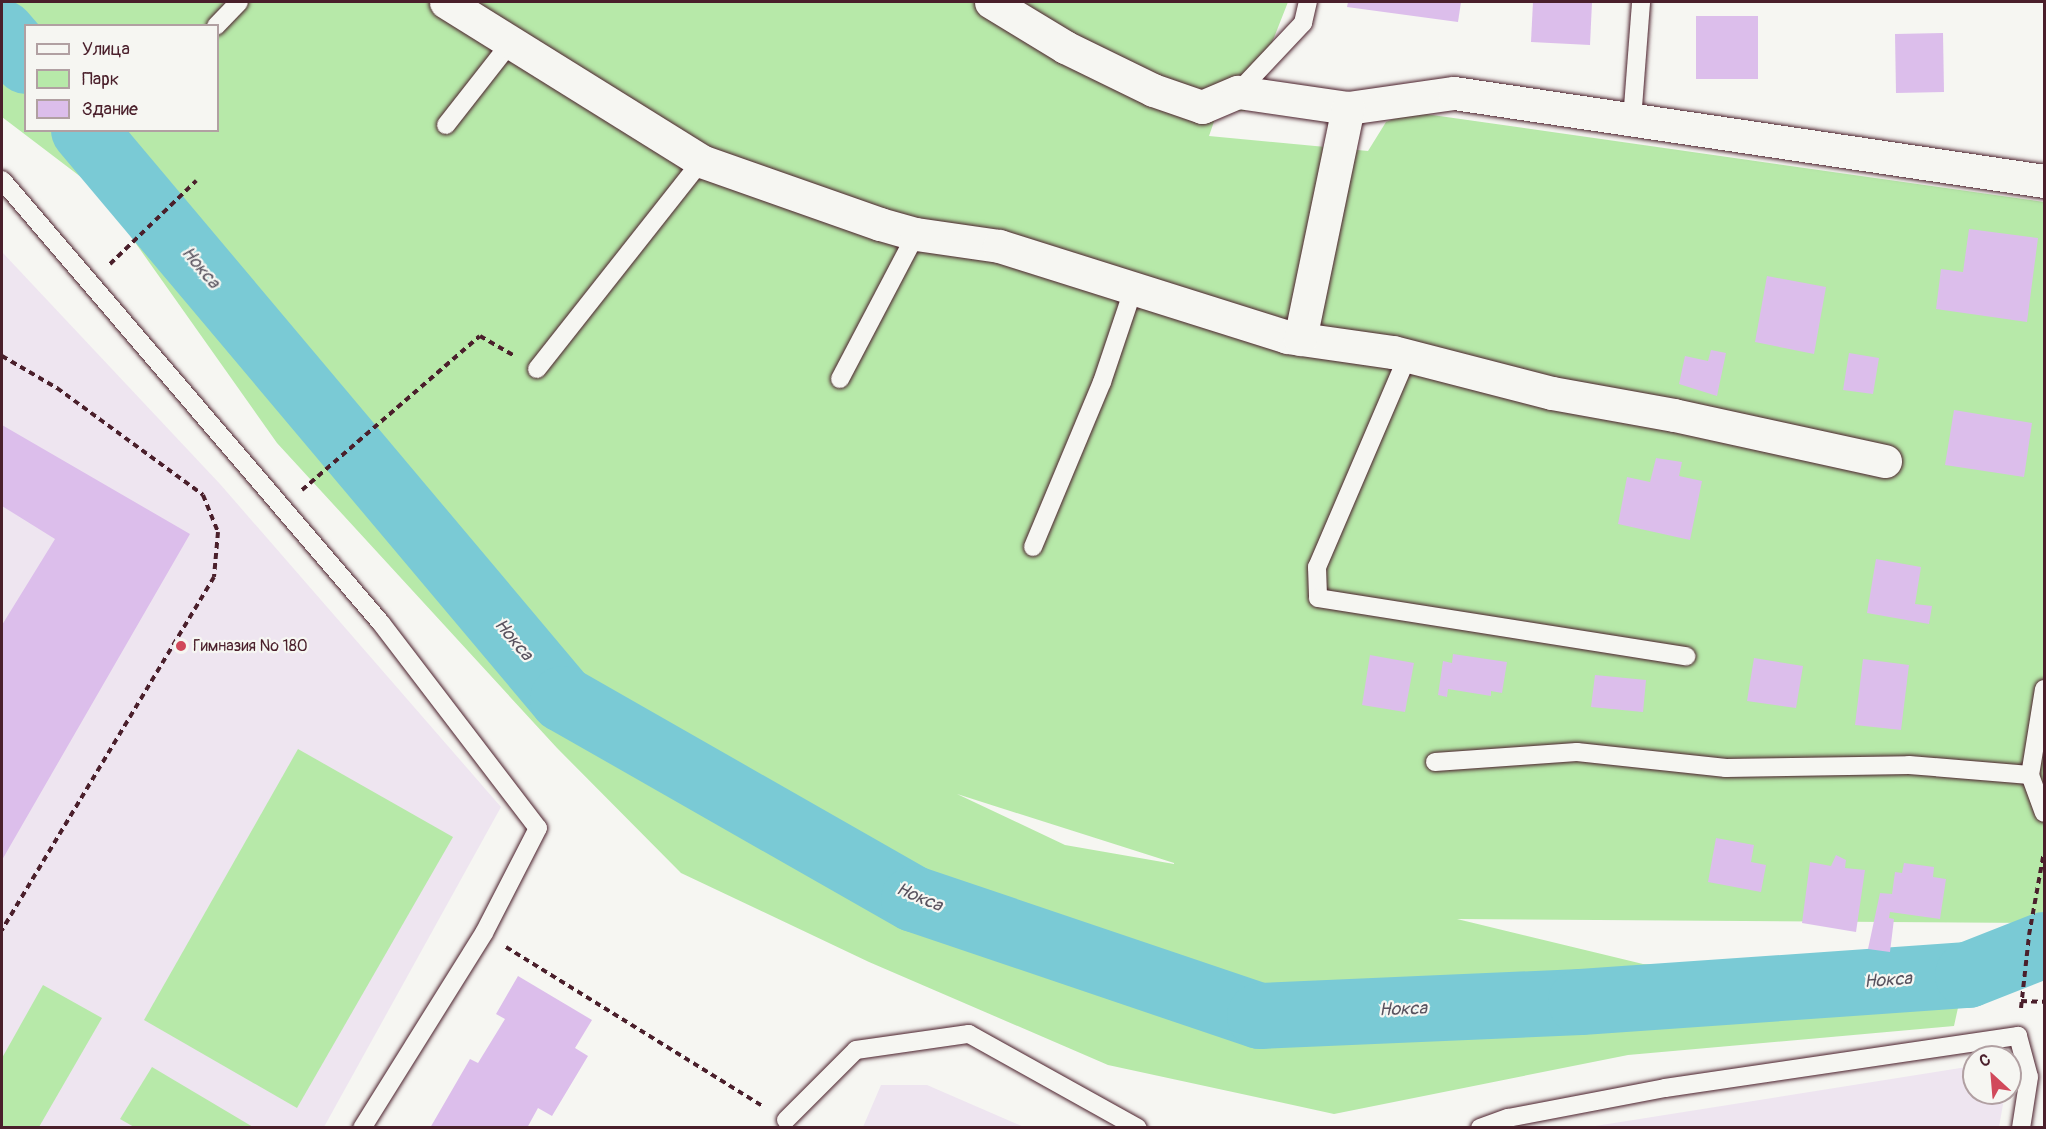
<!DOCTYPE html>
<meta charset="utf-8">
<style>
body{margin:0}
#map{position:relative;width:2046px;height:1129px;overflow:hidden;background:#f6f6f2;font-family:Pangolin,sans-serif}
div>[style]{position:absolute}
.built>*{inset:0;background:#eee5f0}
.green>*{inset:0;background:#b7e9a9}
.river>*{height:66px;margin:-33px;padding:0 33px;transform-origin:33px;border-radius:33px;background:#7acad5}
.building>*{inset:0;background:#dcbeeb}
.path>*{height:4px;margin-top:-2px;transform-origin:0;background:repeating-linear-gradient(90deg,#4a1f2b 0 6px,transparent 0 10.5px)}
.roads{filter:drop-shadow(0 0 2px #4a1f2b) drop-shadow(0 0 2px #4a1f2b)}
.service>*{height:18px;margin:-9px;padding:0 9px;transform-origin:9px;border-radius:9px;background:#f6f6f2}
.minor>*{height:33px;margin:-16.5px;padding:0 16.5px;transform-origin:16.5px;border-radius:16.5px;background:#f6f6f2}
.dots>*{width:16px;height:16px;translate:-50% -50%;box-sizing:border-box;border:3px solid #f6f6f2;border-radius:50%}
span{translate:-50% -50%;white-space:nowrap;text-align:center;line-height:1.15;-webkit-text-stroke:4.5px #f6f6f2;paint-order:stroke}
.poi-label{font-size:16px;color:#4a1f2b}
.left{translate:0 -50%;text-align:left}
.water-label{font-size:18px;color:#58525e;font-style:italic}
.frame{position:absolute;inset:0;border:3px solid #4a1f2b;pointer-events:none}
.legend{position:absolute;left:24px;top:24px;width:195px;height:108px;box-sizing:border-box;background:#f6f6f2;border:2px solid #b1a0a2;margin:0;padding:8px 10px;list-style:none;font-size:18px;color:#4a1f2b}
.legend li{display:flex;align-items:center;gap:12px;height:30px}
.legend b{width:30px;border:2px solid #b1a0a2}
.north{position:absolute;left:1962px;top:1045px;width:60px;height:60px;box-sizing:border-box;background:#f6f6f2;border:2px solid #b1a0a2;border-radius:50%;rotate:334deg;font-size:16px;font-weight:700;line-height:24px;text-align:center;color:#4a1f2b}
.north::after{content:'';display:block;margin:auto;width:21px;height:27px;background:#d1495b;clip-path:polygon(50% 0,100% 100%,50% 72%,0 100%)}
</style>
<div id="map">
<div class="built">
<i style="clip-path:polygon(2px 252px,220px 484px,501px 807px,324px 1127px,2px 1127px)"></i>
<i style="clip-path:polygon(1973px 1066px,1974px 1093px,2005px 1093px,1999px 1127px,1589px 1127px)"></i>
<i style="clip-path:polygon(881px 1085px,927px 1085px,1024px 1127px,863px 1127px)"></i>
</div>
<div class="green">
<i style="clip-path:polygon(evenodd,2px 2px,1288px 2px,1245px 111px,1218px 110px,1209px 136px,1368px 151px,1386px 122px,1411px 112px,2044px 202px,2044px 923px,1457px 919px,1643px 964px,1875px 973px,1911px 995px,1961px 994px,1954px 1026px,1628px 1055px,1334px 1114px,1108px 1065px,869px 962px,681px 873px,557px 748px,277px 443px,98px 190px,2px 117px,2px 2px,26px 26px,218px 26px,218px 130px,26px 130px,26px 26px,2px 2px,957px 794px,1174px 863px,1174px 864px,1065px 845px,957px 794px)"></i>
<i style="clip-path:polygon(298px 749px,453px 837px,297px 1108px,144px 1020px)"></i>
<i style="clip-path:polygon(43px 985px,102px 1018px,39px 1127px,2px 1127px,2px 1058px)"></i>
<i style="clip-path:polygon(152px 1067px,253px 1127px,134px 1127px,120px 1119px)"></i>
</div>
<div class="river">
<i style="left:2px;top:33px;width:37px;rotate:49deg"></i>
<i style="left:84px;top:130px;width:744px;rotate:49.91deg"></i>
<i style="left:563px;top:699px;width:404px;rotate:29.7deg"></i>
<i style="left:914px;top:899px;width:365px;rotate:18.7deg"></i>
<i style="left:1260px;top:1016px;width:321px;rotate:-2.5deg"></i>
<i style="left:1581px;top:1002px;width:388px;rotate:-4deg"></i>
<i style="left:1968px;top:975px;width:82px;rotate:-21.5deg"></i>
</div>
<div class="building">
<i style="clip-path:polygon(1348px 2px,1461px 2px,1458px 22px,1347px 7px)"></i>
<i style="clip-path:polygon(1533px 2px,1592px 2px,1590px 45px,1531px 42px)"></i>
<i style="clip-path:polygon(1696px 16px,1758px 16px,1758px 79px,1696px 79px)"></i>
<i style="clip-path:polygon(1943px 33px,1944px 92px,1896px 93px,1895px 34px)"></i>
<i style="clip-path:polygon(1969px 229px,2038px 238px,2027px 322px,1936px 309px,1941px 269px,1963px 272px)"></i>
<i style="clip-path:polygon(1767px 276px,1826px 287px,1814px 354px,1755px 342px)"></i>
<i style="clip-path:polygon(1711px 350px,1726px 353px,1717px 396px,1679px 384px,1685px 356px,1708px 361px)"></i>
<i style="clip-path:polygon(1849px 353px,1879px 358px,1873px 394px,1843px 390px)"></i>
<i style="clip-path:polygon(1954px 410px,2032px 423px,2024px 477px,1945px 465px)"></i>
<i style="clip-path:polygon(2px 425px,190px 534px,2px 860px,2px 625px,55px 539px,2px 506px)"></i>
<i style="clip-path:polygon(1656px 458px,1682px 462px,1679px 476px,1702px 481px,1690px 540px,1618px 524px,1627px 477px,1650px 482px)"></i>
<i style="clip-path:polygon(1876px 559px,1921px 567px,1915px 604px,1932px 606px,1929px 624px,1867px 613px)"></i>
<i style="clip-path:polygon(1453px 654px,1507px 662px,1502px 693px,1491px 691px,1491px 696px,1448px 689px,1447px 697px,1438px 695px,1443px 661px,1452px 663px)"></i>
<i style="clip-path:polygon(1370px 655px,1414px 663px,1405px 712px,1362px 705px)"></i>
<i style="clip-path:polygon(1754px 658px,1803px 666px,1796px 708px,1747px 701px)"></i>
<i style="clip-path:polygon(1863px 659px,1909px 665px,1901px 730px,1855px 725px)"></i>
<i style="clip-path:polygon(1595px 675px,1646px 680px,1643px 712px,1591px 707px)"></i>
<i style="clip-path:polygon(1716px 838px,1754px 845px,1751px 862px,1766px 865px,1761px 892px,1708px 882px)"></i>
<i style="clip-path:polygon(1836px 855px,1846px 860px,1845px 868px,1865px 870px,1856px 932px,1802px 923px,1810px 862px,1831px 866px)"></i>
<i style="clip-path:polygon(1904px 863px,1934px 867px,1933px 877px,1946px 879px,1940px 919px,1890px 912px,1889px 918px,1894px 919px,1890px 952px,1868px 949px,1880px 893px,1892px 894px,1895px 872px,1902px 873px)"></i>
<i style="clip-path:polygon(518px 976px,592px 1020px,575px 1048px,588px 1056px,552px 1116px,538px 1108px,527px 1128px,430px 1128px,470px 1059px,478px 1063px,505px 1019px,496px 1014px)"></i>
</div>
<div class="path">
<i style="left:110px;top:264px;width:120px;rotate:-44deg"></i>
<i style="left:2px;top:356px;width:64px;rotate:30.2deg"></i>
<i style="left:57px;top:388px;width:181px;rotate:36.2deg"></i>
<i style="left:203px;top:495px;width:40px;rotate:68deg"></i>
<i style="left:218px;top:532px;width:45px;rotate:95.1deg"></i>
<i style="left:214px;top:577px;width:412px;rotate:121deg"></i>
<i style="left:302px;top:490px;width:235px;rotate:-40.9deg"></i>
<i style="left:480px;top:336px;width:39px;rotate:30deg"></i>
<i style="left:506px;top:947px;width:301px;rotate:31.8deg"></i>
<i style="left:2021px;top:1001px;width:23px;rotate:2deg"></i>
<i style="left:2021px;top:1008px;width:73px;rotate:-83.7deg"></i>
<i style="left:2029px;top:935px;width:84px;rotate:-79.8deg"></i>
</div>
<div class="roads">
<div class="service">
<i style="left:216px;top:26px;width:33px;rotate:-46deg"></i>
<i style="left:1238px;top:92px;width:95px;rotate:-46.7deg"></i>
<i style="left:1303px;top:23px;width:22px;rotate:-77deg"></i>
<i style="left:1632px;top:120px;width:118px;rotate:-85.6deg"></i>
<i style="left:446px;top:125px;width:105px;rotate:-51.9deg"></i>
<i style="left:2px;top:180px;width:583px;rotate:49.45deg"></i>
<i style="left:381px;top:623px;width:258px;rotate:52.6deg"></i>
<i style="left:538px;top:828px;width:118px;rotate:117.2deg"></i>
<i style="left:484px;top:933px;width:230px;rotate:122deg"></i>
<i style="left:1408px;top:355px;width:231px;rotate:113.2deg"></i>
<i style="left:1317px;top:567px;width:31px;rotate:88deg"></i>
<i style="left:1318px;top:598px;width:373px;rotate:9deg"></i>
<i style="left:537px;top:369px;width:265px;rotate:-51.7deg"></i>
<i style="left:840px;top:379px;width:164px;rotate:-62.3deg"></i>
<i style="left:1033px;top:547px;width:179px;rotate:-67.3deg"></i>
<i style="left:1102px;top:382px;width:97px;rotate:-71.4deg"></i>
<i style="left:2044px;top:689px;width:87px;rotate:99.2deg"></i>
<i style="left:2030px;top:775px;width:40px;rotate:69.8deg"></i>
<i style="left:1435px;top:762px;width:142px;rotate:-4deg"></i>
<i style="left:1577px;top:752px;width:150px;rotate:6.1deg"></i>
<i style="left:1726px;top:768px;width:183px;rotate:-0.9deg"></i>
<i style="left:1909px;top:765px;width:121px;rotate:4.7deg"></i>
<i style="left:786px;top:1120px;width:99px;rotate:-45deg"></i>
<i style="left:856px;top:1050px;width:114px;rotate:-8.1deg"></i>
<i style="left:969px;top:1034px;width:193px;rotate:29.1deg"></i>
<i style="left:1480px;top:1128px;width:30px;rotate:-20deg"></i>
<i style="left:1508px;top:1118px;width:160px;rotate:-10.8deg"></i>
<i style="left:1665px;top:1088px;width:357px;rotate:-8.4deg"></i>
<i style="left:2018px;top:1036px;width:42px;rotate:75deg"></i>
<i style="left:2029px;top:1077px;width:52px;rotate:98.9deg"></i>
</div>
<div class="minor">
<i style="left:446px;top:2px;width:301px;rotate:31.9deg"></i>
<i style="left:701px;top:161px;width:190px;rotate:19.4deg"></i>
<i style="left:880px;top:224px;width:37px;rotate:16deg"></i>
<i style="left:916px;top:234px;width:84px;rotate:8.2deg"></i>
<i style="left:999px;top:246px;width:302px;rotate:17.5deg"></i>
<i style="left:1287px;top:337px;width:107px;rotate:8.1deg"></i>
<i style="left:1393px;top:352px;width:164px;rotate:14.5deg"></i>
<i style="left:1552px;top:393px;width:124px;rotate:10.2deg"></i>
<i style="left:1674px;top:415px;width:216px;rotate:12.3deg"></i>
<i style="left:991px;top:2px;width:87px;rotate:31.3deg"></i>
<i style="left:1065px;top:47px;width:98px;rotate:26deg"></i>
<i style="left:1153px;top:90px;width:52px;rotate:19.1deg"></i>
<i style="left:1202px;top:107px;width:39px;rotate:-23deg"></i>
<i style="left:1238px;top:92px;width:111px;rotate:8.3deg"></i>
<i style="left:1348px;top:108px;width:107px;rotate:-8.1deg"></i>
<i style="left:1454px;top:93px;width:597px;rotate:8.48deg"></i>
<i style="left:1300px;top:339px;width:236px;rotate:-78.3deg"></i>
</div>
</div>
<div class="dots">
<i style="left:181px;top:646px;background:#d1495b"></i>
</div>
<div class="poi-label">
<span class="left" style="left:193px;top:646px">Гимназия № 180</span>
</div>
<div class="water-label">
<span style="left:200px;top:268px;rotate:50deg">Нокса</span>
<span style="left:513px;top:640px;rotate:50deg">Нокса</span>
<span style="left:919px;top:898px;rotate:23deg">Нокса</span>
<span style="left:1888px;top:981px;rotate:-4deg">Нокса</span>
<span style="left:1403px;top:1010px;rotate:-2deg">Нокса</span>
</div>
<div class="frame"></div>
<ul class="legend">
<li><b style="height:8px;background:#f6f6f2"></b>Улица</li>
<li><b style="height:16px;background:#b7e9a9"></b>Парк</li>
<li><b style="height:16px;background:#dcbeeb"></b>Здание</li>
</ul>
<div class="north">С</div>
</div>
